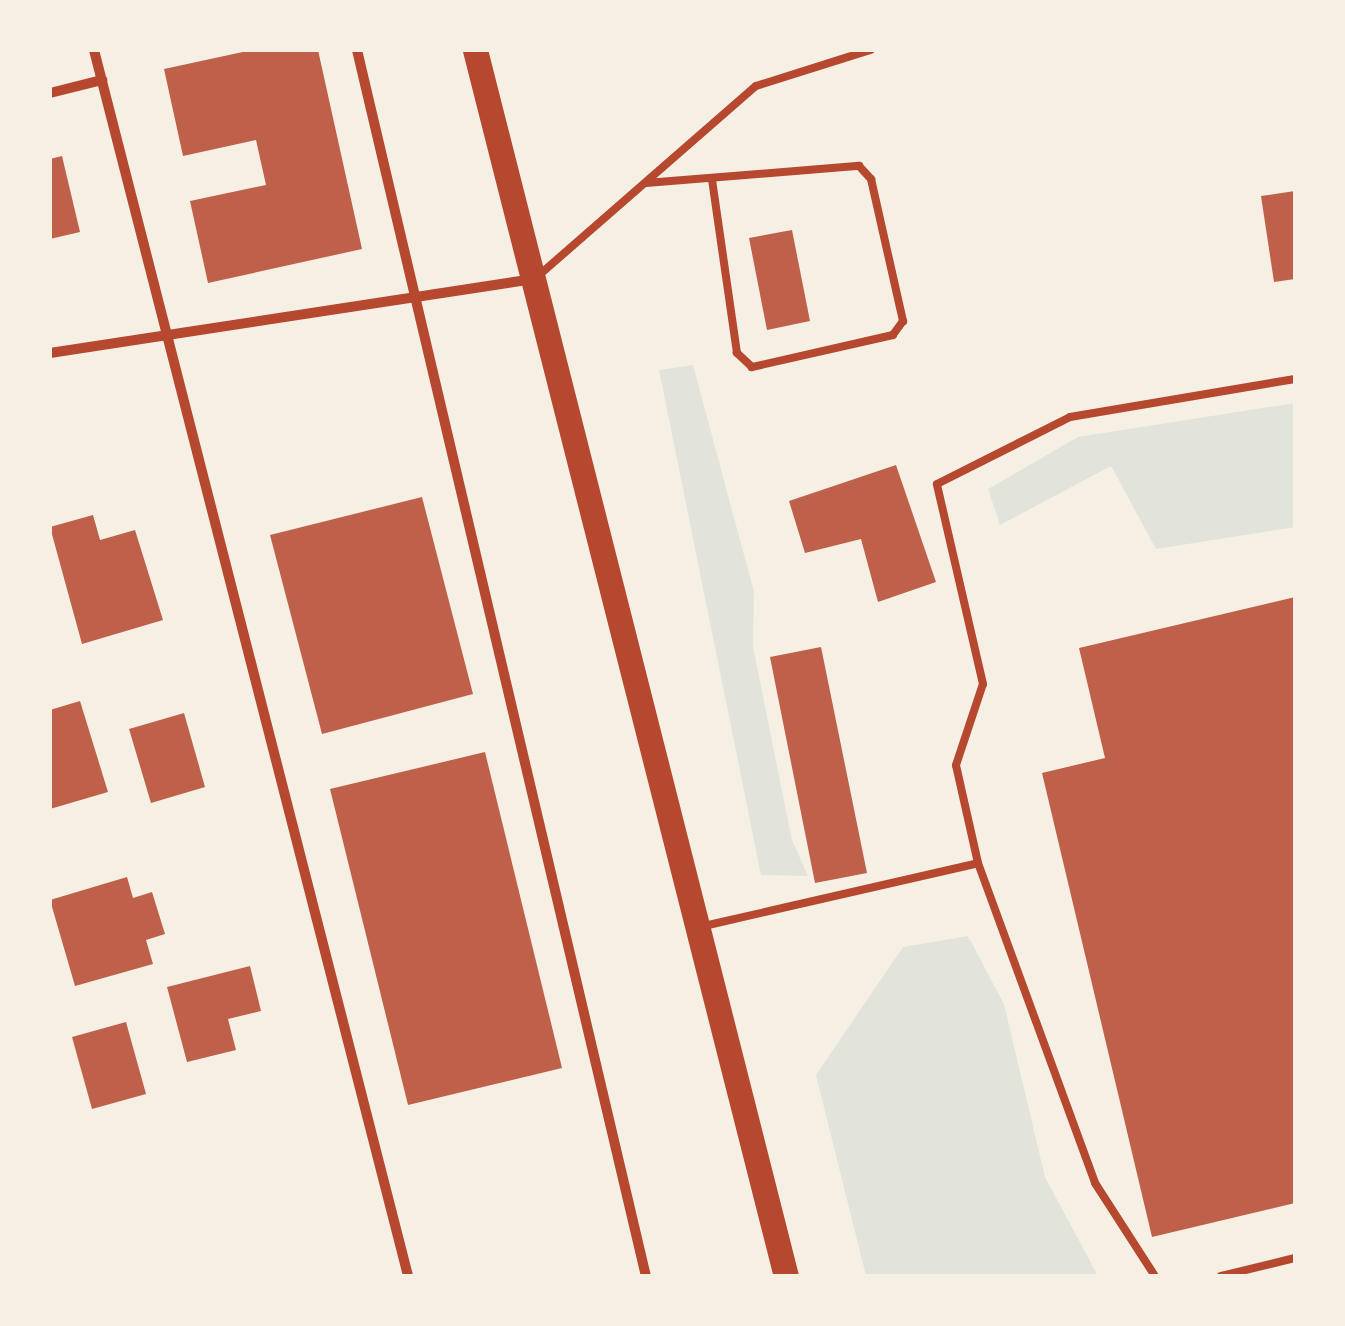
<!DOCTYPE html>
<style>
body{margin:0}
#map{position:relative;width:1345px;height:1326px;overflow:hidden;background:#f6efe4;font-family:Raleway,sans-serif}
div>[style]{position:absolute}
.green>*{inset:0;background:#e2e4dc}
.building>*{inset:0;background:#bf614a}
.service>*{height:8px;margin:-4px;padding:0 4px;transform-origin:4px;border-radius:4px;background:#b5482f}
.minor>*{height:10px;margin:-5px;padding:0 5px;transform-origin:5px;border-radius:5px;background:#b5482f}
.primary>*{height:25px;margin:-12.5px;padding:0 12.5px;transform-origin:12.5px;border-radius:12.5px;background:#b5482f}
span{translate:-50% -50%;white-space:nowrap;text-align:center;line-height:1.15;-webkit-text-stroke:8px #f6efe4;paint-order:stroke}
.frame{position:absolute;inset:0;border:52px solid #f6efe4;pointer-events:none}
</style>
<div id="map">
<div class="green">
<i style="clip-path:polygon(693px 365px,754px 592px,753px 647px,792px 840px,808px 876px,761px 875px,659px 370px)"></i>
<i style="clip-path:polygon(1295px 403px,1295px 527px,1156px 549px,1111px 466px,1000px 525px,988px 489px,1078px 437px)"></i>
<i style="clip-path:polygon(968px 936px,1004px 1004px,1045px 1177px,1098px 1276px,866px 1276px,816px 1075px,903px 947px)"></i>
</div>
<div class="building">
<i style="clip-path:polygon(252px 50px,318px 50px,362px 249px,208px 283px,190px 201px,266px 185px,256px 140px,183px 156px,164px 69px)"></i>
<i style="clip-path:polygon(62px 156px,80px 232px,50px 239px,50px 159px)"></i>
<i style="clip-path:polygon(1295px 191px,1295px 279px,1274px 282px,1261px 196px)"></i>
<i style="clip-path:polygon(792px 230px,810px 321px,767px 330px,749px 238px)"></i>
<i style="clip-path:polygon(896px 465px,936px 582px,878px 602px,861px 539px,805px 553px,789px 501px)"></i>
<i style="clip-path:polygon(422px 497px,473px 694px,322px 734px,270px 535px)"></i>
<i style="clip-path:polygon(93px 515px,100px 540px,135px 530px,163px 620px,82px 644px,50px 527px)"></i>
<i style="clip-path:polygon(1295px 597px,1295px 1203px,1152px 1237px,1042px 773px,1105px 758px,1079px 648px)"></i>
<i style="clip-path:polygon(821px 647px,867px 873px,815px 883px,770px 657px)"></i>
<i style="clip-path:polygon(80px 701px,108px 792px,50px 809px,50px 710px)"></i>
<i style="clip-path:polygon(184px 713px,205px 787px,151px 803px,129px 729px)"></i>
<i style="clip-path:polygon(485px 752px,562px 1068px,408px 1105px,330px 789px)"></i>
<i style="clip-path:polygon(127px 877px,133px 898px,152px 892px,165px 934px,146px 940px,153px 964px,75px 986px,50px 900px)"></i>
<i style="clip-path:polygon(250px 966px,261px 1011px,228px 1019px,236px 1050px,187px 1062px,167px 987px)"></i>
<i style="clip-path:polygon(126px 1022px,146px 1094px,92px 1109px,72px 1037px)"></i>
</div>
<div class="service">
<i style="left:646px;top:183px;width:214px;rotate:-4.6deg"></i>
<i style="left:859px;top:166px;width:18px;rotate:47deg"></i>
<i style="left:871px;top:179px;width:146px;rotate:77.3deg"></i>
<i style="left:903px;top:321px;width:17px;rotate:126deg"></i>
<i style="left:893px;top:335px;width:145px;rotate:167.2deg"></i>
<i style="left:752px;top:367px;width:21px;rotate:-137deg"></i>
<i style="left:737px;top:353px;width:175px;rotate:-98.2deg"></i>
<i style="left:538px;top:276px;width:289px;rotate:-41.1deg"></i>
<i style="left:756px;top:86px;width:120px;rotate:-17.5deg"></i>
<i style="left:978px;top:863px;width:341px;rotate:69.9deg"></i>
<i style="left:1095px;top:1183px;width:111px;rotate:57.2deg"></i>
<i style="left:704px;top:926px;width:281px;rotate:-12.9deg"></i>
<i style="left:978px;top:863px;width:100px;rotate:-102.7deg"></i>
<i style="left:956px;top:765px;width:85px;rotate:-71.6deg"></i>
<i style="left:983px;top:684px;width:205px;rotate:-103deg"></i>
<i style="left:937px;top:484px;width:149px;rotate:-26.7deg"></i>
<i style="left:1070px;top:417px;width:228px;rotate:-9.6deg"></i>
<i style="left:1221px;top:1276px;width:76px;rotate:-13.7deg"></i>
</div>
<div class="minor">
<i style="left:94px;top:50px;width:1266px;rotate:75.63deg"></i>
<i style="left:357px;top:50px;width:1260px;rotate:76.74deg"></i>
<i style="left:50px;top:93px;width:54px;rotate:-14deg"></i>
<i style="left:50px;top:353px;width:489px;rotate:-8.7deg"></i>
</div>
<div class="primary">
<i style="left:475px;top:50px;width:1265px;rotate:75.77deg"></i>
</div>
<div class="frame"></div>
</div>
